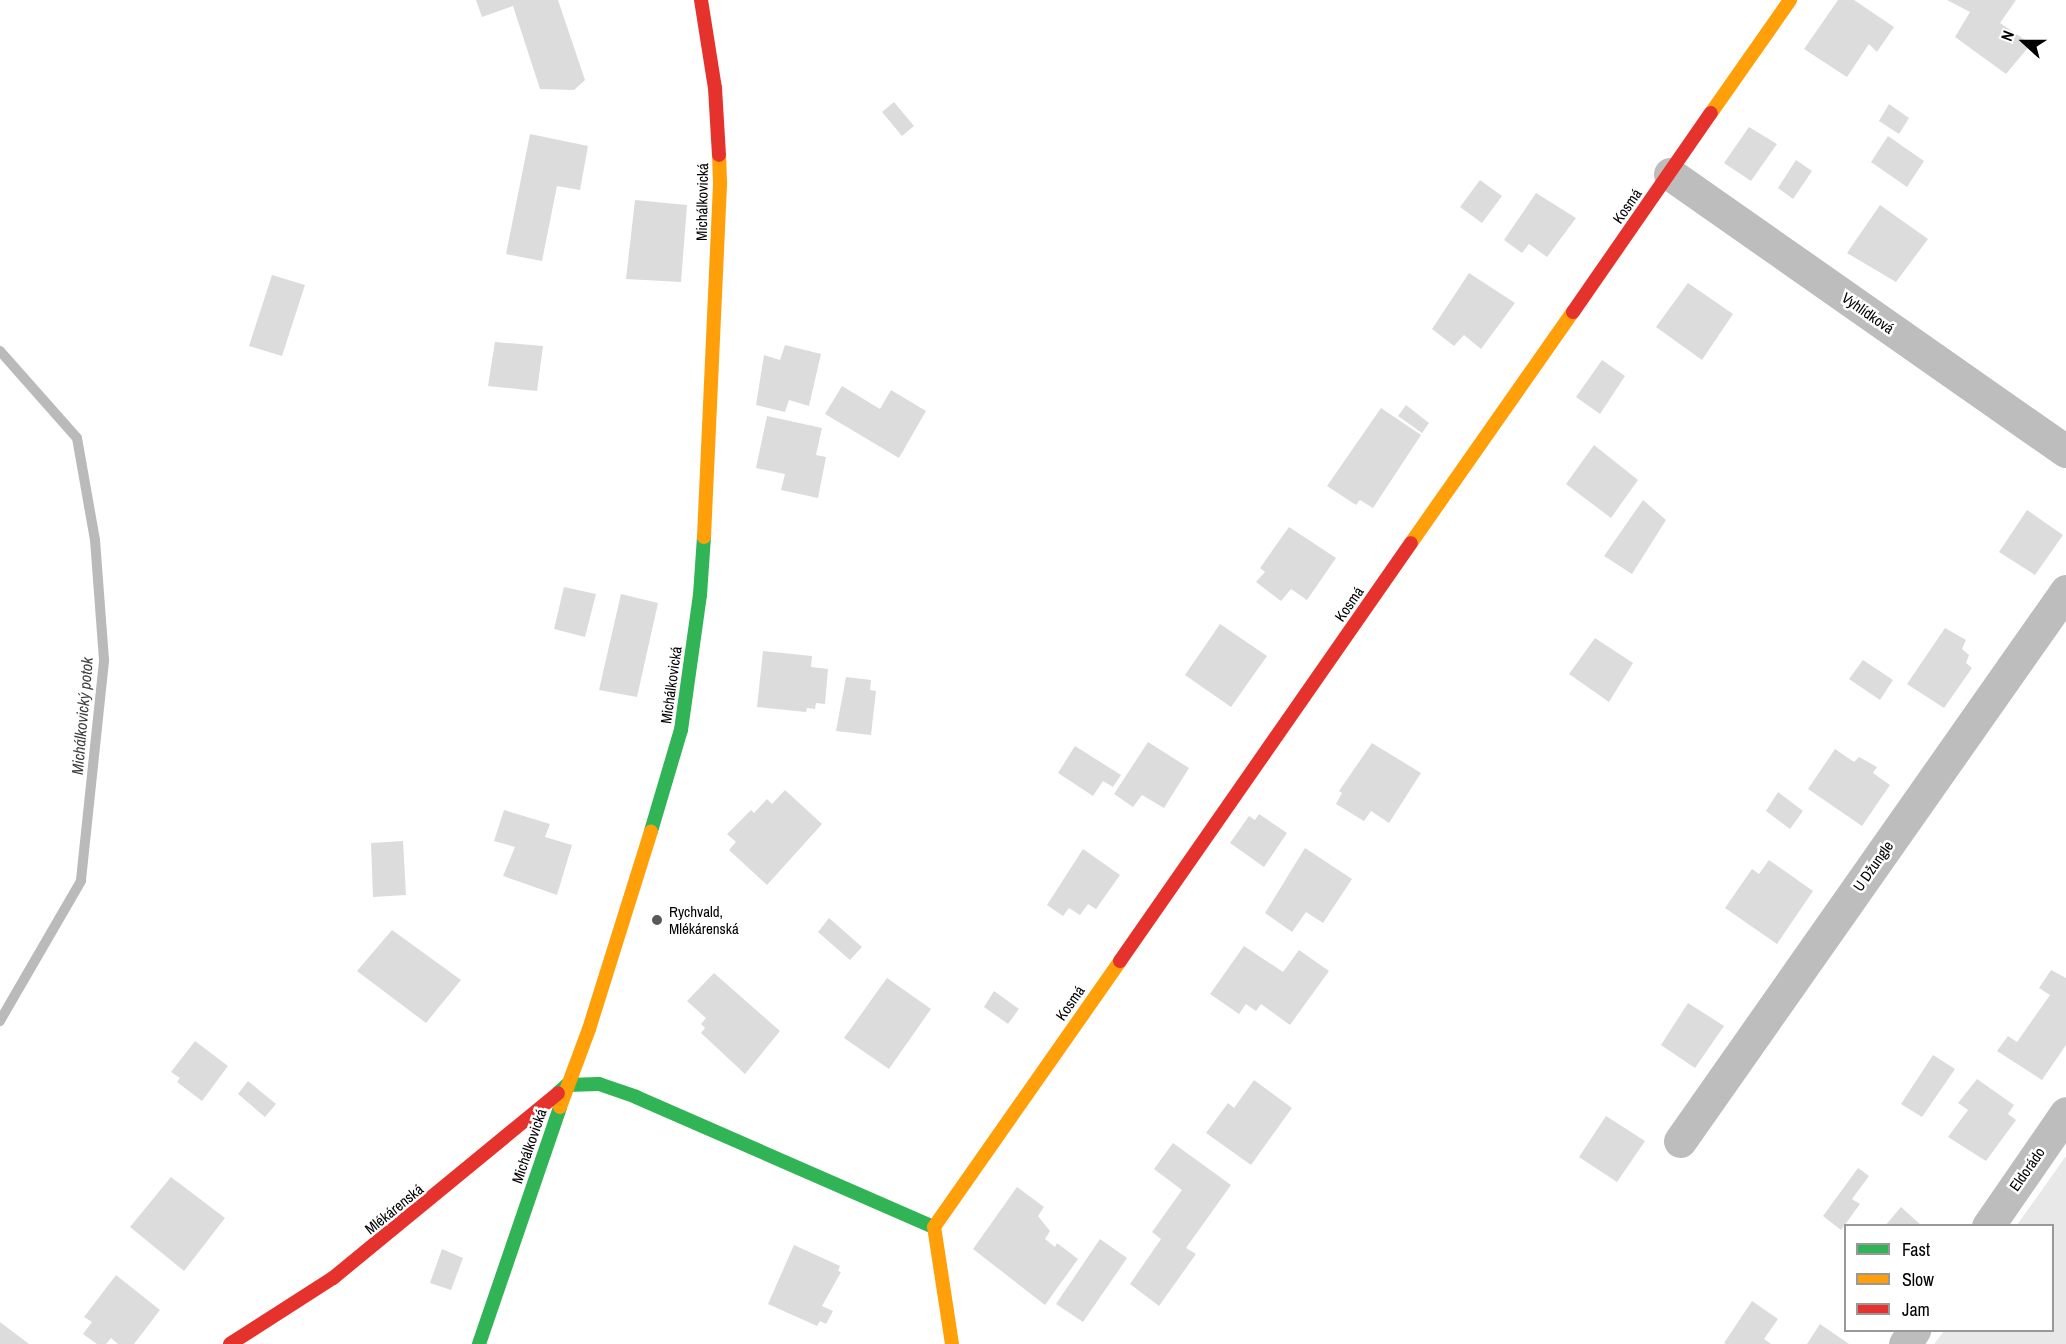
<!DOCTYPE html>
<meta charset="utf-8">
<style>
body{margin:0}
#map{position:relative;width:2066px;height:1344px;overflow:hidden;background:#fff;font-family:"Archivo Narrow",sans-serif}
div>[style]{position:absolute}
.green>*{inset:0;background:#e8e8e8}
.stream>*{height:10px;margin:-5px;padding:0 5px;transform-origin:5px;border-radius:5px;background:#bababa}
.building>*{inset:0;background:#dcdcdc}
.street>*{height:33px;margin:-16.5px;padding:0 16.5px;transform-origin:16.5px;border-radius:16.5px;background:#bdbdbd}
.fast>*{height:14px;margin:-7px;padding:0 7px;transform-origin:7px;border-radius:7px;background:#30b455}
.slow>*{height:14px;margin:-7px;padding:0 7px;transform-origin:7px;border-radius:7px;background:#ff9f0a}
.jam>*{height:14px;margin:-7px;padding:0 7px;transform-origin:7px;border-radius:7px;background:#e5322d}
.dots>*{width:16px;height:16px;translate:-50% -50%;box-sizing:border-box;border:3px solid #fff;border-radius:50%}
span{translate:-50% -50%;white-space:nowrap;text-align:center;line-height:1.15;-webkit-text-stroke:5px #fff;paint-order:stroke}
.street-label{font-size:15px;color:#000}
.poi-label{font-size:15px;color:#000}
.left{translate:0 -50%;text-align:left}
.water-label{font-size:16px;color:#3e3e3e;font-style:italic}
.legend{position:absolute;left:1844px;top:1224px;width:210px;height:108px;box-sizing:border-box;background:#fff;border:2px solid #999;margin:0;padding:8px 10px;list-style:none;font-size:18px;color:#000}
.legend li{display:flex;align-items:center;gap:12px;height:30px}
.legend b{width:30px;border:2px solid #999}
.north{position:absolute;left:1994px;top:12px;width:60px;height:60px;-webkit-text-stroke:4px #fff;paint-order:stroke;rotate:291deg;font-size:16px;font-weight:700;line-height:24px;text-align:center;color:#000}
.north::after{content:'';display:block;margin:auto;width:21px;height:27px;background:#000;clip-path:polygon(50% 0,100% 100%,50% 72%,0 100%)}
</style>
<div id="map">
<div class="green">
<i style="clip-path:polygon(2066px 1156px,2066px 1344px,1934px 1344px,1944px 1331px,2052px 1330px,2052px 1226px,2017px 1225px)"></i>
</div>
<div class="stream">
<i style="left:0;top:351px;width:116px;rotate:48.5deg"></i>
<i style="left:77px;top:438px;width:104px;rotate:80deg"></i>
<i style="left:95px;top:540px;width:121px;rotate:85.7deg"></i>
<i style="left:104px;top:661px;width:221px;rotate:96deg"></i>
<i style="left:81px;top:881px;width:162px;rotate:120.1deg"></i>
</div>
<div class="building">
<i style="clip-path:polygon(476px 0,558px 0,585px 80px,574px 90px,540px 89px,513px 6px,482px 17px)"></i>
<i style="clip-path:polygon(1838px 0,1854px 0,1894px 27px,1877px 52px,1869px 44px,1847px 77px,1804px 49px)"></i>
<i style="clip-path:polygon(1947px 0,2016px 0,2000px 23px,2031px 44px,2006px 74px,1955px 37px,1970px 12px)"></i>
<i style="clip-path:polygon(894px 102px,914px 126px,902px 136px,882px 112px)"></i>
<i style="clip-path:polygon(1889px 104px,1909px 118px,1899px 134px,1879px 121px)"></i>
<i style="clip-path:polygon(1749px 127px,1777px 144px,1751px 181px,1724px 163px)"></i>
<i style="clip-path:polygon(530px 134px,588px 146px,580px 190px,557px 186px,542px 261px,506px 254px)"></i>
<i style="clip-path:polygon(1888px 136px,1924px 161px,1907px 187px,1871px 162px)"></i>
<i style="clip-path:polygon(1796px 160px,1812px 171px,1793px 199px,1778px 188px)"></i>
<i style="clip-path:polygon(1480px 180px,1502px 196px,1482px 223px,1460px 207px)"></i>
<i style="clip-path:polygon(1536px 193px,1576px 218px,1547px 257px,1529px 244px,1522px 253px,1504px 240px)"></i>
<i style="clip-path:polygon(635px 200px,687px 205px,681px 282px,626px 279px)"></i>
<i style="clip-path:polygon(1880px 205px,1928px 239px,1896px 282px,1847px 253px)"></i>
<i style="clip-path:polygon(1469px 273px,1515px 303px,1481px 349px,1464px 335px,1454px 346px,1432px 329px)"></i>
<i style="clip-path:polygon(272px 275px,305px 285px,282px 356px,249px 346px)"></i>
<i style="clip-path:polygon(1688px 283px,1733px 314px,1702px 360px,1656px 327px)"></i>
<i style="clip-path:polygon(495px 342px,543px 346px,537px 391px,488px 386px)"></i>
<i style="clip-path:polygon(785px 345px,821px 354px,809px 406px,789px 400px,785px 412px,756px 405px,764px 355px,780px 360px)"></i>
<i style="clip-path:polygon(1602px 360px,1625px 376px,1600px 414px,1576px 397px)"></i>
<i style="clip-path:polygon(842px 386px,880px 409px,891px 390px,926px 411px,899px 458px,825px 414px)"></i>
<i style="clip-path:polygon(1406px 405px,1429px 423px,1422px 433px,1398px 416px)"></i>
<i style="clip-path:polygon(1381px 408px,1421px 435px,1373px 508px,1360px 500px,1356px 505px,1327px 486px)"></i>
<i style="clip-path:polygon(767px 416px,822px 428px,816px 455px,826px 457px,818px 498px,781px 490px,785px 474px,756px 468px)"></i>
<i style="clip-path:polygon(1594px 445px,1638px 480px,1611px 518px,1566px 484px)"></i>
<i style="clip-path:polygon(1643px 500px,1666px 520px,1632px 574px,1604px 556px)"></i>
<i style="clip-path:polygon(2027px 510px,2063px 535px,2035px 575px,1999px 552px)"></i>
<i style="clip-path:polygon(1289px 527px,1336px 558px,1307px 600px,1291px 589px,1281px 601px,1256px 582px,1265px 572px,1260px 568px)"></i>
<i style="clip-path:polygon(564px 587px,596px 594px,585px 637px,554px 629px)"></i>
<i style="clip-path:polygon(621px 594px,658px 603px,637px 697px,599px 690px)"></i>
<i style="clip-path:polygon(1220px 624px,1267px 656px,1231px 707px,1185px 675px)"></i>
<i style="clip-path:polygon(1945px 628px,1966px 640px,1962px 649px,1969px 655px,1966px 663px,1972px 668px,1944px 708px,1907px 684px)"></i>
<i style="clip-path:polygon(1595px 638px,1633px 663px,1609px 702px,1569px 674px)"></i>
<i style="clip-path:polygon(763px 651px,812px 656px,811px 667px,828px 669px,825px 704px,816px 703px,815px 709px,807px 708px,806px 712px,757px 707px)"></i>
<i style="clip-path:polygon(1863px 660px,1893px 680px,1880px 700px,1849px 679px)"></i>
<i style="clip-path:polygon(846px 677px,871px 680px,870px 690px,876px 691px,871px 735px,836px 731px)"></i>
<i style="clip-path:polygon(1148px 742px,1189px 768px,1164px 808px,1142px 795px,1133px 807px,1114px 794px)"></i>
<i style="clip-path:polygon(1372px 743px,1421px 773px,1389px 823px,1371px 811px,1364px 821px,1336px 804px,1342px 793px,1339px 791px)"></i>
<i style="clip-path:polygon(1075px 746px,1121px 775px,1113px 787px,1103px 781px,1093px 796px,1058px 773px)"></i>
<i style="clip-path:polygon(1835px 749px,1854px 762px,1859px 757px,1877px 767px,1873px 773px,1890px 785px,1862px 826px,1808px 789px)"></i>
<i style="clip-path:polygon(785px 790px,822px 824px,767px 885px,729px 850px,736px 842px,727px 834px,751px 810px,754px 813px,767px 799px,772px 804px)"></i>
<i style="clip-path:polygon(1778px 792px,1803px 811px,1790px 829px,1766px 811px)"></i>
<i style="clip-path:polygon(504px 810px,550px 824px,545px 837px,572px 845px,557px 895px,503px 876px,515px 847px,494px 841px)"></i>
<i style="clip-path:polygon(1259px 814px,1287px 833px,1264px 867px,1230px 843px,1249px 816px,1255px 820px)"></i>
<i style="clip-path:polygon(403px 841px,406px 895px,373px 897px,371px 843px)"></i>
<i style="clip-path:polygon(1305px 848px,1352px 879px,1323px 923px,1306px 912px,1292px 932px,1265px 913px)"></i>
<i style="clip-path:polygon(1083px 849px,1120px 875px,1096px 909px,1088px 904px,1080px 915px,1069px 908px,1063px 916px,1047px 905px)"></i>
<i style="clip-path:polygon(1769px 860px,1813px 891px,1777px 944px,1725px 908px,1752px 869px,1759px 874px)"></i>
<i style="clip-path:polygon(829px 918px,862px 947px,850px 960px,818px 932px)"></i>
<i style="clip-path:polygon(392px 930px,461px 980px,426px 1023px,357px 971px)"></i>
<i style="clip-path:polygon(1244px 946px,1283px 972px,1299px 950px,1329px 971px,1290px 1025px,1261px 1004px,1256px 1011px,1246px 1004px,1239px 1014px,1210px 994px)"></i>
<i style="clip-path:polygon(2051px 970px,2066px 978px,2066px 1045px,2042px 1080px,1997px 1051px,2008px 1036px,2017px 1042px,2050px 995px,2039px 988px)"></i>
<i style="clip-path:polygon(714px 973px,780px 1031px,745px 1074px,701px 1033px,705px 1028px,701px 1024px,706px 1018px,687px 1001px)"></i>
<i style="clip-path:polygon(887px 978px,931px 1009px,889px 1069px,844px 1038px)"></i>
<i style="clip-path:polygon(994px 991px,1019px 1009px,1008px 1024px,984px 1007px)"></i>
<i style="clip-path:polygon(1688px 1003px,1724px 1026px,1695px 1068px,1661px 1045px)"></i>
<i style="clip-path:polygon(195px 1041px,228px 1066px,202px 1101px,177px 1082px,180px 1078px,171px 1072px)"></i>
<i style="clip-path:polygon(1933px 1055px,1955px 1069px,1922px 1117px,1901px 1104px)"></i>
<i style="clip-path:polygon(1977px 1079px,2014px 1105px,2008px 1114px,2016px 1120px,1986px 1161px,1948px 1137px,1968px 1110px,1958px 1103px)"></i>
<i style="clip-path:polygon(1254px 1080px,1292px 1108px,1251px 1165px,1206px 1133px,1228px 1103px,1234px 1108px)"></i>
<i style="clip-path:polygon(248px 1081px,276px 1104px,265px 1117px,238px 1094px)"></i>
<i style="clip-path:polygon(1606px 1116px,1645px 1141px,1617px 1182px,1579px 1157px)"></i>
<i style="clip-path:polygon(1173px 1143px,1231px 1185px,1186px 1248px,1196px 1254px,1159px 1306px,1130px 1284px,1161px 1239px,1152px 1232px,1182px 1190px,1154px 1169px)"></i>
<i style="clip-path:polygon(1858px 1168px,1869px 1176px,1852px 1199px,1860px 1204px,1841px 1230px,1823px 1216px)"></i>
<i style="clip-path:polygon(171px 1177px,225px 1218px,184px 1271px,130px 1227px)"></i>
<i style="clip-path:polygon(1017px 1187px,1044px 1207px,1038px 1216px,1050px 1231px,1045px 1239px,1055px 1247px,1057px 1243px,1078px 1259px,1045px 1305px,973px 1249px)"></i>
<i style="clip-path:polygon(1901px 1207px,1922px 1226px,1885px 1226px)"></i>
<i style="clip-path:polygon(1100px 1239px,1127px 1258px,1083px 1322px,1056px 1304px)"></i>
<i style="clip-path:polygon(794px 1245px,840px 1266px,838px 1271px,841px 1272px,822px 1306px,833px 1311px,826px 1324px,820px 1321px,817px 1326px,768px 1304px)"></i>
<i style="clip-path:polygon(442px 1249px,463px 1258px,451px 1290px,430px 1283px)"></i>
<i style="clip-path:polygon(116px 1275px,160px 1310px,134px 1344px,118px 1344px,111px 1338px,106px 1344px,97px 1344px,83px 1334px,92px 1322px,84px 1317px)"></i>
<i style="clip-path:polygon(1752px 1301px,1778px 1319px,1764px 1339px,1771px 1344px,1726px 1344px,1724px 1343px)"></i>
<i style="clip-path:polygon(0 1322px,29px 1344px,0 1344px)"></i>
<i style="clip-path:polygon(1820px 1324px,1849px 1344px,1807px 1344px)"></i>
</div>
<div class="street">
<i style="left:1670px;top:174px;width:483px;rotate:35deg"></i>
<i style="left:1680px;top:1141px;width:672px;rotate:-54.94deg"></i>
<i style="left:1988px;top:1226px;width:137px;rotate:-55.4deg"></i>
<i style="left:1905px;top:1344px;width:17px;rotate:-57deg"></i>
</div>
<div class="fast">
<i style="left:651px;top:831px;width:105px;rotate:-73.5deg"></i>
<i style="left:681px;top:730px;width:136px;rotate:-82deg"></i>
<i style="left:700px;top:595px;width:58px;rotate:-86.1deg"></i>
<i style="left:558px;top:1093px;width:12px;rotate:-42deg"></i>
<i style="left:567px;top:1085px;width:32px;rotate:-2deg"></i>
<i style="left:599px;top:1084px;width:39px;rotate:19deg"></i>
<i style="left:636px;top:1097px;width:325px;rotate:23.6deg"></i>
<i style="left:479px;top:1344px;width:250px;rotate:-71.1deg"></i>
</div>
<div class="slow">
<i style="left:1711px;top:113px;width:138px;rotate:-55deg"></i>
<i style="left:704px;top:537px;width:355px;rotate:-87.4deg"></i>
<i style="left:720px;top:182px;width:27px;rotate:-92deg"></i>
<i style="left:1411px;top:543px;width:282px;rotate:-55deg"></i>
<i style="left:560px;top:1107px;width:83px;rotate:-69.6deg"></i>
<i style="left:589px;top:1029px;width:207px;rotate:-72.6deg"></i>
<i style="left:952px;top:1344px;width:118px;rotate:-98.7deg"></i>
<i style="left:934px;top:1227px;width:325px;rotate:-55deg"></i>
</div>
<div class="jam">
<i style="left:701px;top:0;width:89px;rotate:81deg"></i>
<i style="left:715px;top:88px;width:67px;rotate:86.6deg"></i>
<i style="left:1573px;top:312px;width:242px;rotate:-55.3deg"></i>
<i style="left:1120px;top:961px;width:509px;rotate:-55.16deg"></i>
<i style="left:230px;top:1344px;width:122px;rotate:-32.7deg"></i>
<i style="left:333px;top:1278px;width:291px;rotate:-39.4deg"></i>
</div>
<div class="dots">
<i style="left:657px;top:920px;background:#595959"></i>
</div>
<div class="street-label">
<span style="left:702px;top:202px;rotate:-89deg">Michálkovická</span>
<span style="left:1627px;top:206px;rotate:-55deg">Kosmá</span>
<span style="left:1868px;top:313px;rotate:35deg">Vyhlídková</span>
<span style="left:1349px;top:604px;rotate:-55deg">Kosmá</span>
<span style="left:671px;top:685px;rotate:-82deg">Michálkovická</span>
<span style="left:1873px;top:866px;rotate:-55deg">U Džungle</span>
<span style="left:1070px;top:1003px;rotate:-55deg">Kosmá</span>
<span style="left:529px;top:1146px;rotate:-71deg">Michálkovická</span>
<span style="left:2027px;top:1169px;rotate:-55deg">Eldorádo</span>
<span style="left:394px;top:1209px;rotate:-39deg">Mlékárenská</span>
</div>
<div class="poi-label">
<span class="left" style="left:669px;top:920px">Rychvald,<br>Mlékárenská</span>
</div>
<div class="water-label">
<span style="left:82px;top:716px;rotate:-85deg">Michálkovický potok</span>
</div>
<ul class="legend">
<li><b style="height:8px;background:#30b455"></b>Fast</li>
<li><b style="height:8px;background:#ff9f0a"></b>Slow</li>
<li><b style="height:8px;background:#e5322d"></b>Jam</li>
</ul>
<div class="north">N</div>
</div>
